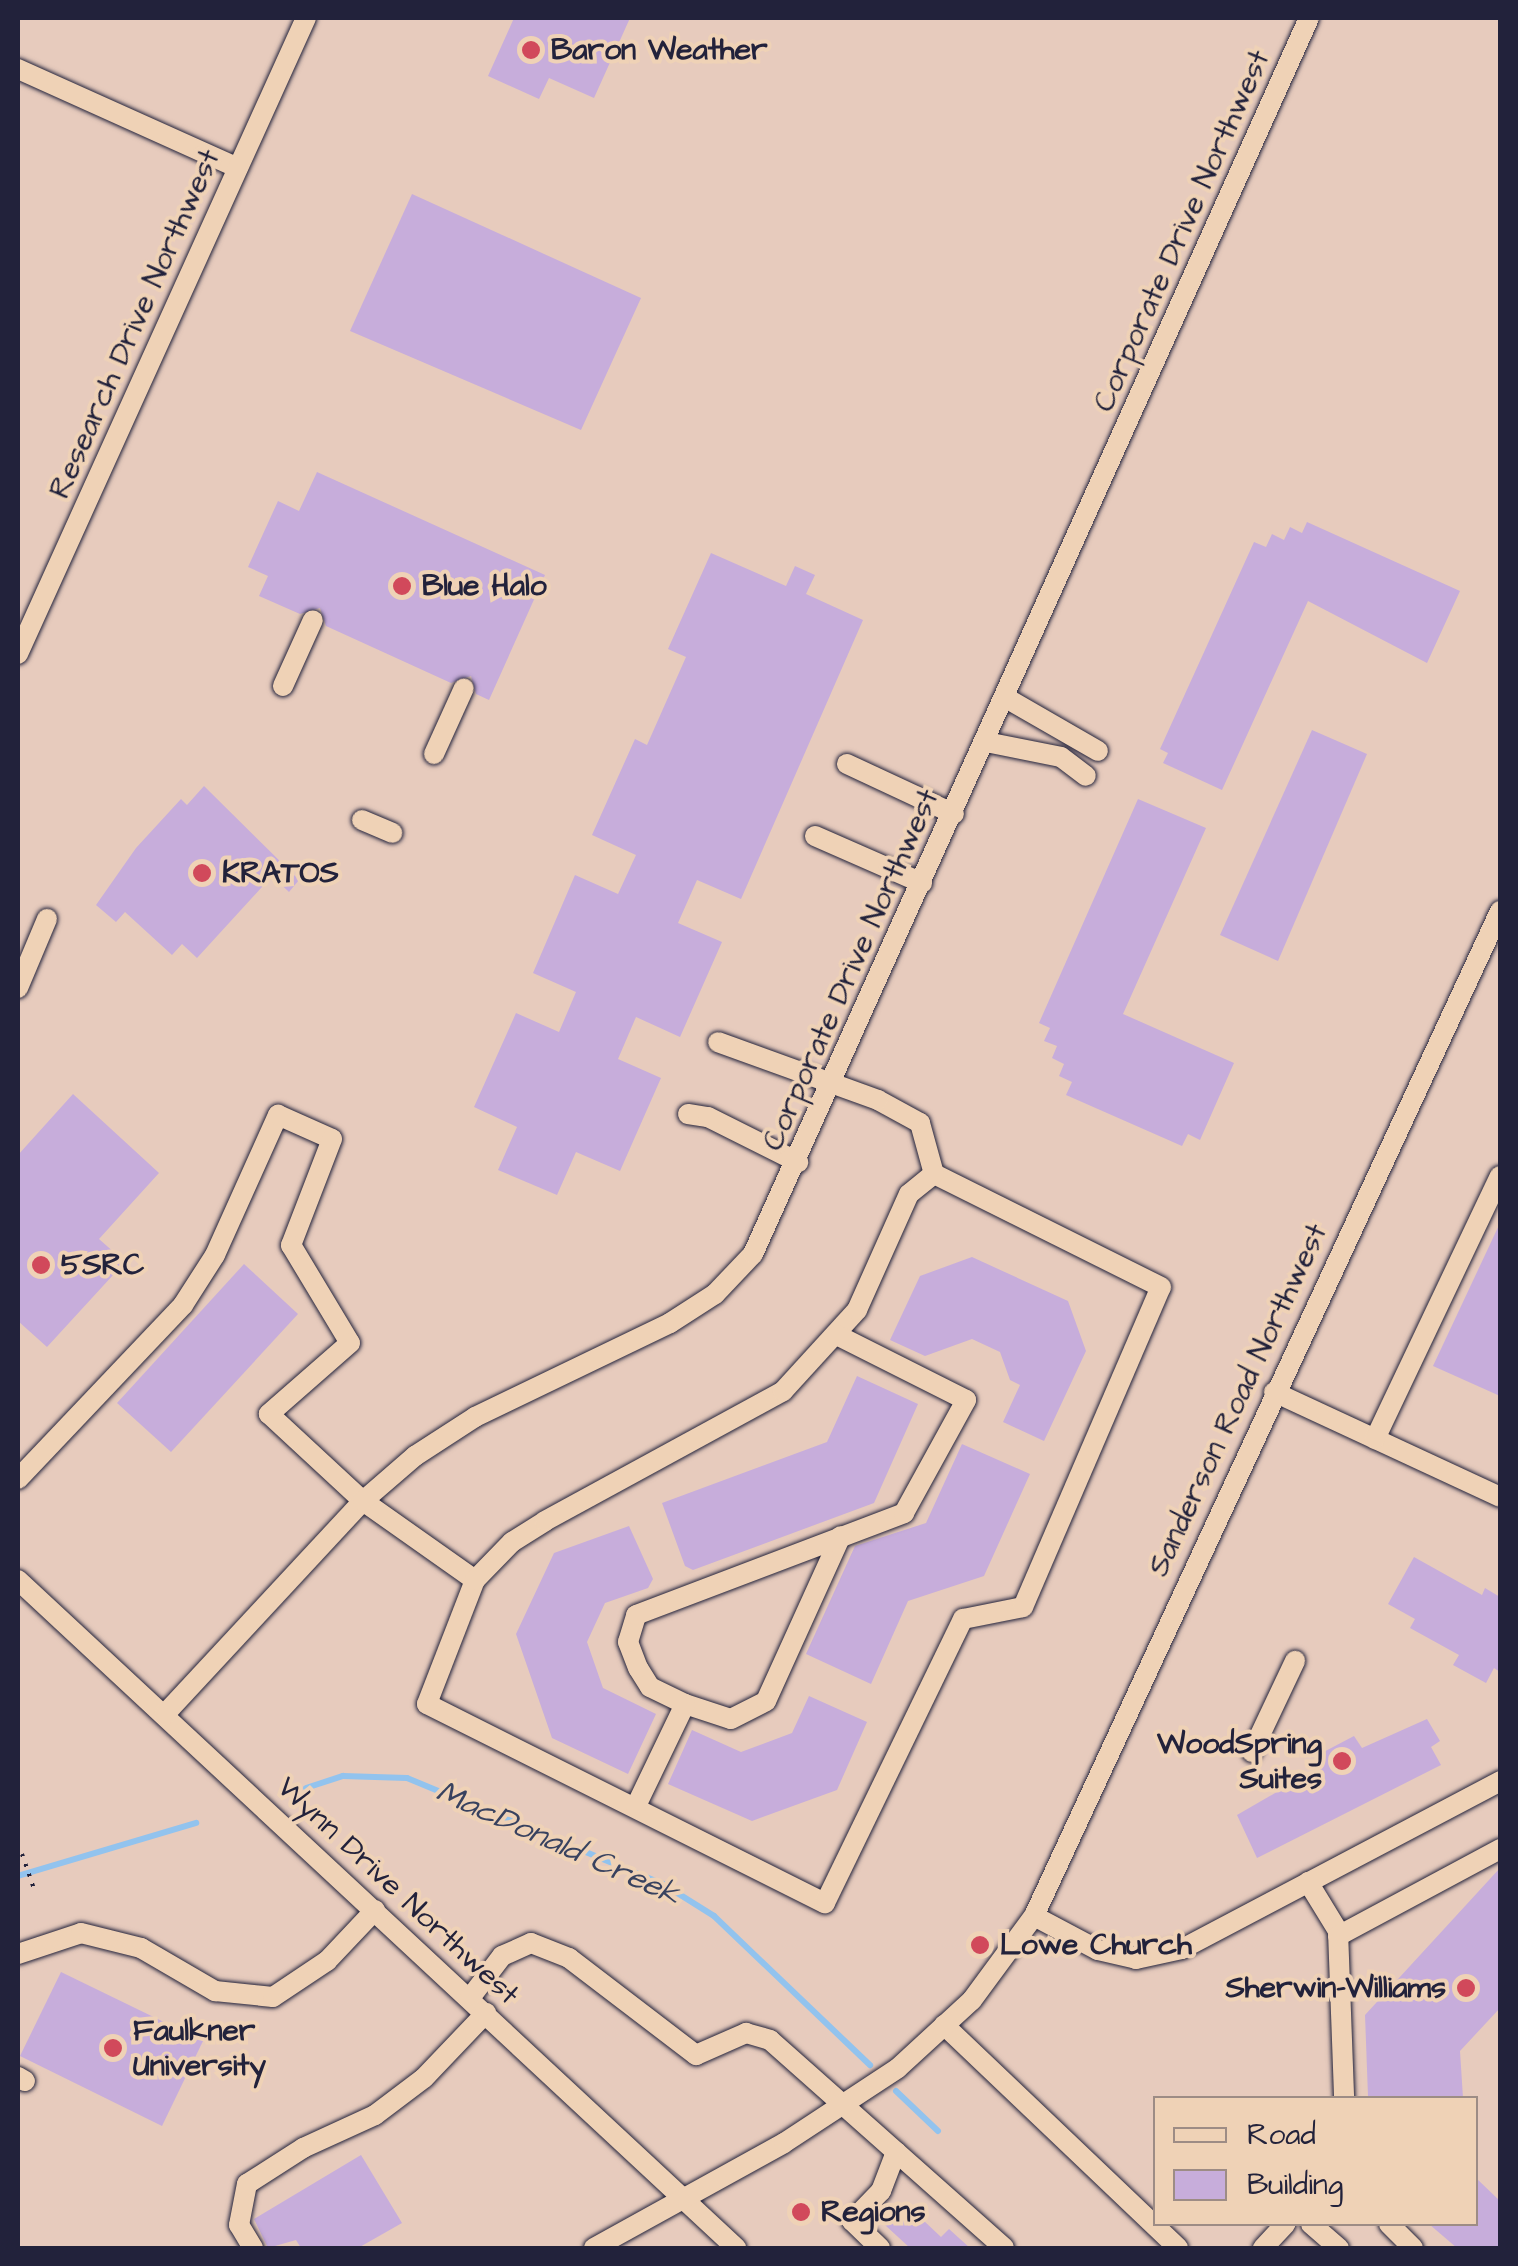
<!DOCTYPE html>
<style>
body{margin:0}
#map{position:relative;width:1518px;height:2266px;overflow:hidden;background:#e7cbbd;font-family:"Architects Daughter",sans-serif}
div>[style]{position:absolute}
.stream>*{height:6px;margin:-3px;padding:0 3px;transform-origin:3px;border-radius:3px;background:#92c3ee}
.building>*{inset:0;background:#c7addb}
.path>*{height:4px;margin-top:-2px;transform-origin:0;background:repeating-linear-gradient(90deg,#22223b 0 2.5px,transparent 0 10.5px)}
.roads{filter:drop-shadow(0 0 2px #22223b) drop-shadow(0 0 2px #22223b)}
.minor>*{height:20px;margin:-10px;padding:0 10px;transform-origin:10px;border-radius:10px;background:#efd2b6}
.dots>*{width:28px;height:28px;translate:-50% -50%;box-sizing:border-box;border:5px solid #efd2b6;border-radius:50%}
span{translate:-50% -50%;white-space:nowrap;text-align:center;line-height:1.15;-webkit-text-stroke:8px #efd2b6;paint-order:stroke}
.poi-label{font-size:30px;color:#22223b;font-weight:700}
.left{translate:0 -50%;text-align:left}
.right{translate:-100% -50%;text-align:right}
.street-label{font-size:30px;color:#22223b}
.water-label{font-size:32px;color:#38425f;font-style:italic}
.frame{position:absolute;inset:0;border:20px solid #22223b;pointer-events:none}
.legend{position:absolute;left:1153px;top:2096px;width:325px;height:130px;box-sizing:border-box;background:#efd2b6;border:2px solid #9d8c85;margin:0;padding:12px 18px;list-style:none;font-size:30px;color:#22223b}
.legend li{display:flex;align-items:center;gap:20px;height:50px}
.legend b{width:50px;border:2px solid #9d8c85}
</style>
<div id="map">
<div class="stream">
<i style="left:306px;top:1788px;width:39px;rotate:-18deg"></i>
<i style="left:343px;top:1776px;width:64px;rotate:1.8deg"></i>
<i style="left:407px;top:1778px;width:277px;rotate:22.5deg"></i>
<i style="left:663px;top:1884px;width:60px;rotate:32.1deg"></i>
<i style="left:714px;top:1916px;width:216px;rotate:43.7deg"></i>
<i style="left:18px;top:1876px;width:186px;rotate:-16.6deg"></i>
<i style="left:896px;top:2091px;width:58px;rotate:43.6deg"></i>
</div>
<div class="building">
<i style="clip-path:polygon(514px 18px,630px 18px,594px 98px,549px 78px,539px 99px,488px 76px)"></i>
<i style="clip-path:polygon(412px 194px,641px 298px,581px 430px,350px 331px)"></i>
<i style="clip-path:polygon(317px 472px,545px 575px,489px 700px,476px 694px,471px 676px,451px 683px,326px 626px,320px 608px,300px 614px,259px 596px,268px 576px,248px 567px,278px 501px,299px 511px)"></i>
<i style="clip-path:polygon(1307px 522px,1460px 591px,1427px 663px,1308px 601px,1222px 790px,1163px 763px,1168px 753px,1160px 749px,1254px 542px,1266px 547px,1272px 534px,1284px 540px,1290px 527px,1302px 533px)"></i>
<i style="clip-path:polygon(711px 553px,786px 586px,795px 566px,815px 575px,806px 594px,863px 620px,741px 899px,697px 880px,678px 923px,722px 942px,680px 1037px,636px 1017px,618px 1059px,661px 1078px,620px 1171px,576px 1152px,557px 1195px,498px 1170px,517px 1127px,474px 1107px,516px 1013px,559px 1032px,576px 992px,533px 973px,575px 875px,618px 894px,636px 855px,592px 835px,635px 739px,647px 745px,686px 657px,668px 649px)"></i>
<i style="clip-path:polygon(1312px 730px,1367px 754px,1278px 961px,1220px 935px)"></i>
<i style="clip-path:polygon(204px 786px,299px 880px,289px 892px,272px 876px,197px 958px,182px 944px,172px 955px,125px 912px,116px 922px,96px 905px,136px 848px,181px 799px,187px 805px)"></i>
<i style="clip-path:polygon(1138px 799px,1206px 828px,1123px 1014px,1234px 1063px,1200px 1140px,1188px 1134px,1182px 1146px,1066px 1095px,1072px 1082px,1059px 1076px,1064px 1064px,1052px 1058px,1057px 1046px,1044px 1041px,1050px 1028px,1039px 1023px)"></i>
<i style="clip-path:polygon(73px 1094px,159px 1173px,99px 1239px,125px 1262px,47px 1347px,18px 1321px,18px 1155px)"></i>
<i style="clip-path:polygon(1500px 1223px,1500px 1396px,1433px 1366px)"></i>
<i style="clip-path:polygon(972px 1257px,1068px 1301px,1086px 1351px,1044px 1441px,1003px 1422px,1020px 1385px,1010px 1380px,1000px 1352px,972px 1339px,925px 1356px,890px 1340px,920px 1276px)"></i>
<i style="clip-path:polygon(244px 1264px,298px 1314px,171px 1452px,117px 1403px)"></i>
<i style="clip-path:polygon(857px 1376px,918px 1404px,874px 1503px,693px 1570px,685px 1566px,662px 1503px,827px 1442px)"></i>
<i style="clip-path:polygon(962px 1444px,1030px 1474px,984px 1576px,908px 1601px,871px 1684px,806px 1654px,855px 1546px,926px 1523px)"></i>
<i style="clip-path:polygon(629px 1526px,653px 1579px,648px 1588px,605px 1603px,587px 1642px,603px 1688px,656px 1714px,628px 1774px,552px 1738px,516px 1634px,554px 1553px)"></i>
<i style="clip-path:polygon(1414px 1557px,1482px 1595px,1485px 1588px,1500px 1597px,1500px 1672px,1494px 1668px,1486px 1683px,1453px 1665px,1459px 1655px,1410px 1628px,1415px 1619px,1388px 1604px)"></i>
<i style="clip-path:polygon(809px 1696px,867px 1722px,837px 1790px,752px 1821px,668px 1784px,692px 1730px,741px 1752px,792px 1733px)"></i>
<i style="clip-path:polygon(1427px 1719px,1440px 1741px,1431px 1747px,1441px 1765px,1257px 1858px,1237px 1815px,1322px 1766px,1316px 1756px,1354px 1736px,1362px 1748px)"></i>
<i style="clip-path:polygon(1500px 1868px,1500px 2008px,1460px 2051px,1463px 2098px,1368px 2096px,1365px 2015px)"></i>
<i style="clip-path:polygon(61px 1972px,203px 2041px,162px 2126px,20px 2056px)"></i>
<i style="clip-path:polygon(361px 2155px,402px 2223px,358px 2248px,301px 2248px,296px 2240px,268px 2248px,254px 2219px)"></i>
<i style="clip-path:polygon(1476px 2178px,1500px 2201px,1500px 2248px,1457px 2248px,1429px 2224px,1476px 2224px)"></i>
<i style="clip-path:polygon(905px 2203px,941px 2237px,949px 2229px,970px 2248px,910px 2248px,885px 2225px)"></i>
</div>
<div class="path">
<i style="left:22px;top:1854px;width:36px;rotate:71deg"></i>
</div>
<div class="roads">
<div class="minor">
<i style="left:18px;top:69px;width:241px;rotate:24.2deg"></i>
<i style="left:18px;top:654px;width:698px;rotate:-65.64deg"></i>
<i style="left:283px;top:686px;width:72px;rotate:-65.6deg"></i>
<i style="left:1006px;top:698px;width:106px;rotate:29.9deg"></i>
<i style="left:986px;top:742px;width:76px;rotate:11.3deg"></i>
<i style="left:1061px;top:757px;width:31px;rotate:37deg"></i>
<i style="left:434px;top:754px;width:72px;rotate:-65.6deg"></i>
<i style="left:847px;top:764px;width:118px;rotate:25deg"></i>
<i style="left:362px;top:820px;width:33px;rotate:23deg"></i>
<i style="left:815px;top:836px;width:117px;rotate:23.7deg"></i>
<i style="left:18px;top:988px;width:75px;rotate:-67.2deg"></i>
<i style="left:688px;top:1114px;width:20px;rotate:9deg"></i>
<i style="left:708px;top:1117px;width:101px;rotate:26.6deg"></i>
<i style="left:1274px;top:1392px;width:249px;rotate:24.9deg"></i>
<i style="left:1375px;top:1439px;width:291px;rotate:-64.6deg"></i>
<i style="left:18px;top:1479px;width:240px;rotate:-46.5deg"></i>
<i style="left:183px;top:1305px;width:59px;rotate:-57.4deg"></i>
<i style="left:215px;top:1255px;width:154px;rotate:-65.8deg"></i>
<i style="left:278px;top:1115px;width:59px;rotate:24deg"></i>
<i style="left:332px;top:1139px;width:114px;rotate:111.1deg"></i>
<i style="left:291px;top:1245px;width:114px;rotate:59deg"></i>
<i style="left:350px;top:1343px;width:108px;rotate:138.8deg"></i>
<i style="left:269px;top:1414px;width:128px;rotate:42.8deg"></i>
<i style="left:363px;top:1501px;width:137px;rotate:35.2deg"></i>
<i style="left:475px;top:1580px;width:133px;rotate:111.2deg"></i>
<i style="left:427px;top:1704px;width:445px;rotate:26.6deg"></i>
<i style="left:825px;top:1903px;width:316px;rotate:-64.1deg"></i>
<i style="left:963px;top:1619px;width:61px;rotate:-11.3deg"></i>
<i style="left:1023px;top:1607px;width:348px;rotate:-66.7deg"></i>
<i style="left:1161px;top:1287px;width:254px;rotate:-153.5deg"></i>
<i style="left:934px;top:1174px;width:53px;rotate:-105.4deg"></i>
<i style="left:920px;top:1123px;width:48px;rotate:-151.3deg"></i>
<i style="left:878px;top:1100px;width:170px;rotate:-160.1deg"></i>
<i style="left:18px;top:1580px;width:981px;rotate:42.93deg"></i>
<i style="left:475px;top:1580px;width:53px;rotate:-45.8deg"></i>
<i style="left:512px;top:1542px;width:39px;rotate:-32deg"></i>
<i style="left:545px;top:1521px;width:271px;rotate:-28.6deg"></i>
<i style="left:783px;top:1391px;width:110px;rotate:-47.6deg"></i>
<i style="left:857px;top:1310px;width:127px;rotate:-65.9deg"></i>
<i style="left:909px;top:1194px;width:32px;rotate:-39deg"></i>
<i style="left:685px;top:1704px;width:48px;rotate:18.1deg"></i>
<i style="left:731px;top:1719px;width:39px;rotate:-27deg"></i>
<i style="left:766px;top:1701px;width:181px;rotate:-65.6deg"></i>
<i style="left:164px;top:1715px;width:292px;rotate:-47.1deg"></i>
<i style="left:363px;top:1501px;width:69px;rotate:-40.9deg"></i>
<i style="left:415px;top:1456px;width:72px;rotate:-33deg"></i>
<i style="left:475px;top:1417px;width:216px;rotate:-25.7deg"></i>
<i style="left:670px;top:1323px;width:54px;rotate:-32.8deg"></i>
<i style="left:715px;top:1294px;width:55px;rotate:-46.5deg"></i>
<i style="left:753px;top:1254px;width:1355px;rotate:-65.78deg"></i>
<i style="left:1252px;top:1752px;width:101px;rotate:-64.7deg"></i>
<i style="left:636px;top:1806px;width:113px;rotate:-64.3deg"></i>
<i style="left:685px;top:1704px;width:39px;rotate:-154deg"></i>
<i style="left:650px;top:1687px;width:22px;rotate:-122deg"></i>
<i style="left:638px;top:1668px;width:28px;rotate:-111deg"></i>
<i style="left:628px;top:1642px;width:28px;rotate:-73deg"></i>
<i style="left:636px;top:1615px;width:287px;rotate:-20.8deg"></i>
<i style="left:904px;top:1513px;width:129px;rotate:-61.2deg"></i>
<i style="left:966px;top:1400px;width:144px;rotate:-153.3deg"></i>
<i style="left:1308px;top:1882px;width:57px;rotate:58.5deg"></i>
<i style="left:1338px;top:1931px;width:167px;rotate:87.9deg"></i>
<i style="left:1034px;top:1916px;width:72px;rotate:28deg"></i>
<i style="left:1098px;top:1950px;width:39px;rotate:13deg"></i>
<i style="left:1136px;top:1959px;width:47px;rotate:-12.3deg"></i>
<i style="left:1182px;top:1949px;width:360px;rotate:-27.8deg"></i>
<i style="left:1338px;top:1936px;width:184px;rotate:-28.2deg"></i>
<i style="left:18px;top:1954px;width:66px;rotate:-18.4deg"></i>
<i style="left:81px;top:1933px;width:62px;rotate:14deg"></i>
<i style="left:141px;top:1948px;width:86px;rotate:30.2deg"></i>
<i style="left:215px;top:1991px;width:58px;rotate:5.9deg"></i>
<i style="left:273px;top:1997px;width:65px;rotate:-33.7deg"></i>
<i style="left:327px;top:1961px;width:70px;rotate:-46.7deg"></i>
<i style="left:470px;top:1998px;width:53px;rotate:-52.7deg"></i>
<i style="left:502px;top:1956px;width:32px;rotate:-24deg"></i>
<i style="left:531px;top:1943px;width:41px;rotate:21.5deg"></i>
<i style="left:569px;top:1958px;width:160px;rotate:37.4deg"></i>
<i style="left:696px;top:2055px;width:55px;rotate:-23.7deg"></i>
<i style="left:746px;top:2033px;width:25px;rotate:16deg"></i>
<i style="left:770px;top:2040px;width:313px;rotate:41.6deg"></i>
<i style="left:944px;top:2025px;width:323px;rotate:43.6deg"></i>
<i style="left:18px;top:2077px;width:8px;rotate:30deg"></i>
<i style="left:1311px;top:2224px;width:37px;rotate:41deg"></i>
<i style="left:1389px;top:2224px;width:34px;rotate:45deg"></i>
<i style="left:253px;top:2248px;width:27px;rotate:-121deg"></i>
<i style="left:239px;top:2225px;width:42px;rotate:-79deg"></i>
<i style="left:247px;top:2184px;width:67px;rotate:-32.7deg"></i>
<i style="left:303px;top:2148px;width:79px;rotate:-24.6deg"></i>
<i style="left:375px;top:2115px;width:61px;rotate:-37.1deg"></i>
<i style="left:424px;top:2078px;width:90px;rotate:-46.4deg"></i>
<i style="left:594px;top:2248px;width:217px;rotate:-28.9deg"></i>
<i style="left:784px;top:2143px;width:136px;rotate:-33.3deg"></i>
<i style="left:898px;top:2068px;width:100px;rotate:-42.6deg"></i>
<i style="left:972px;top:2000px;width:104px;rotate:-53.6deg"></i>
<i style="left:1034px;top:1916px;width:1108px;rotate:-65.12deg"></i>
<i style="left:880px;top:2248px;width:39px;rotate:-136deg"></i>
<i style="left:852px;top:2221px;width:42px;rotate:-46deg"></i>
<i style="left:881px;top:2191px;width:42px;rotate:-69deg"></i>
<i style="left:1263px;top:2248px;width:33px;rotate:-47deg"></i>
</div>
</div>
<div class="dots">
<i style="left:531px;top:50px;background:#d1495b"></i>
<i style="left:402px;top:586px;background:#d1495b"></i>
<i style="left:202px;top:873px;background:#d1495b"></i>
<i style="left:41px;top:1265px;background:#d1495b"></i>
<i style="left:1342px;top:1761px;background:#d1495b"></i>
<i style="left:980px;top:1945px;background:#d1495b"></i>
<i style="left:1466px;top:1988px;background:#d1495b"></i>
<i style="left:113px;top:2048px;background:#d1495b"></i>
<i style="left:801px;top:2212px;background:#d1495b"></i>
</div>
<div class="poi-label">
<span class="left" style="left:551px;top:50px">Baron Weather</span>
<span class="left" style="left:422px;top:586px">Blue Halo</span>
<span class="left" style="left:222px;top:873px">KRATOS</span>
<span class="left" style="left:61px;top:1265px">5SRC</span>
<span class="right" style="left:1322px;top:1761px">WoodSpring<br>Suites</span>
<span class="left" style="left:1000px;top:1945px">Lowe Church</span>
<span class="right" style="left:1446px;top:1988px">Sherwin-Williams</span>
<span class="left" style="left:133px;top:2048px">Faulkner<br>University</span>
<span class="left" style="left:821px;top:2212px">Regions</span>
</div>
<div class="street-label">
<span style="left:1182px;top:231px;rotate:-66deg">Corporate Drive Northwest</span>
<span style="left:135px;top:324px;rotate:-66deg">Research Drive Northwest</span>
<span style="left:851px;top:970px;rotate:-66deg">Corporate Drive Northwest</span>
<span style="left:1238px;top:1400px;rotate:-65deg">Sanderson Road Northwest</span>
<span style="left:398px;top:1891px;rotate:43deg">Wynn Drive Northwest</span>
</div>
<div class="water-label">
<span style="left:558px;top:1844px;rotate:24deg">MacDonald Creek</span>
</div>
<div class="frame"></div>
<ul class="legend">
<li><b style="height:12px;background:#efd2b6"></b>Road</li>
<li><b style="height:28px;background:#c7addb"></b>Building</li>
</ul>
</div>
